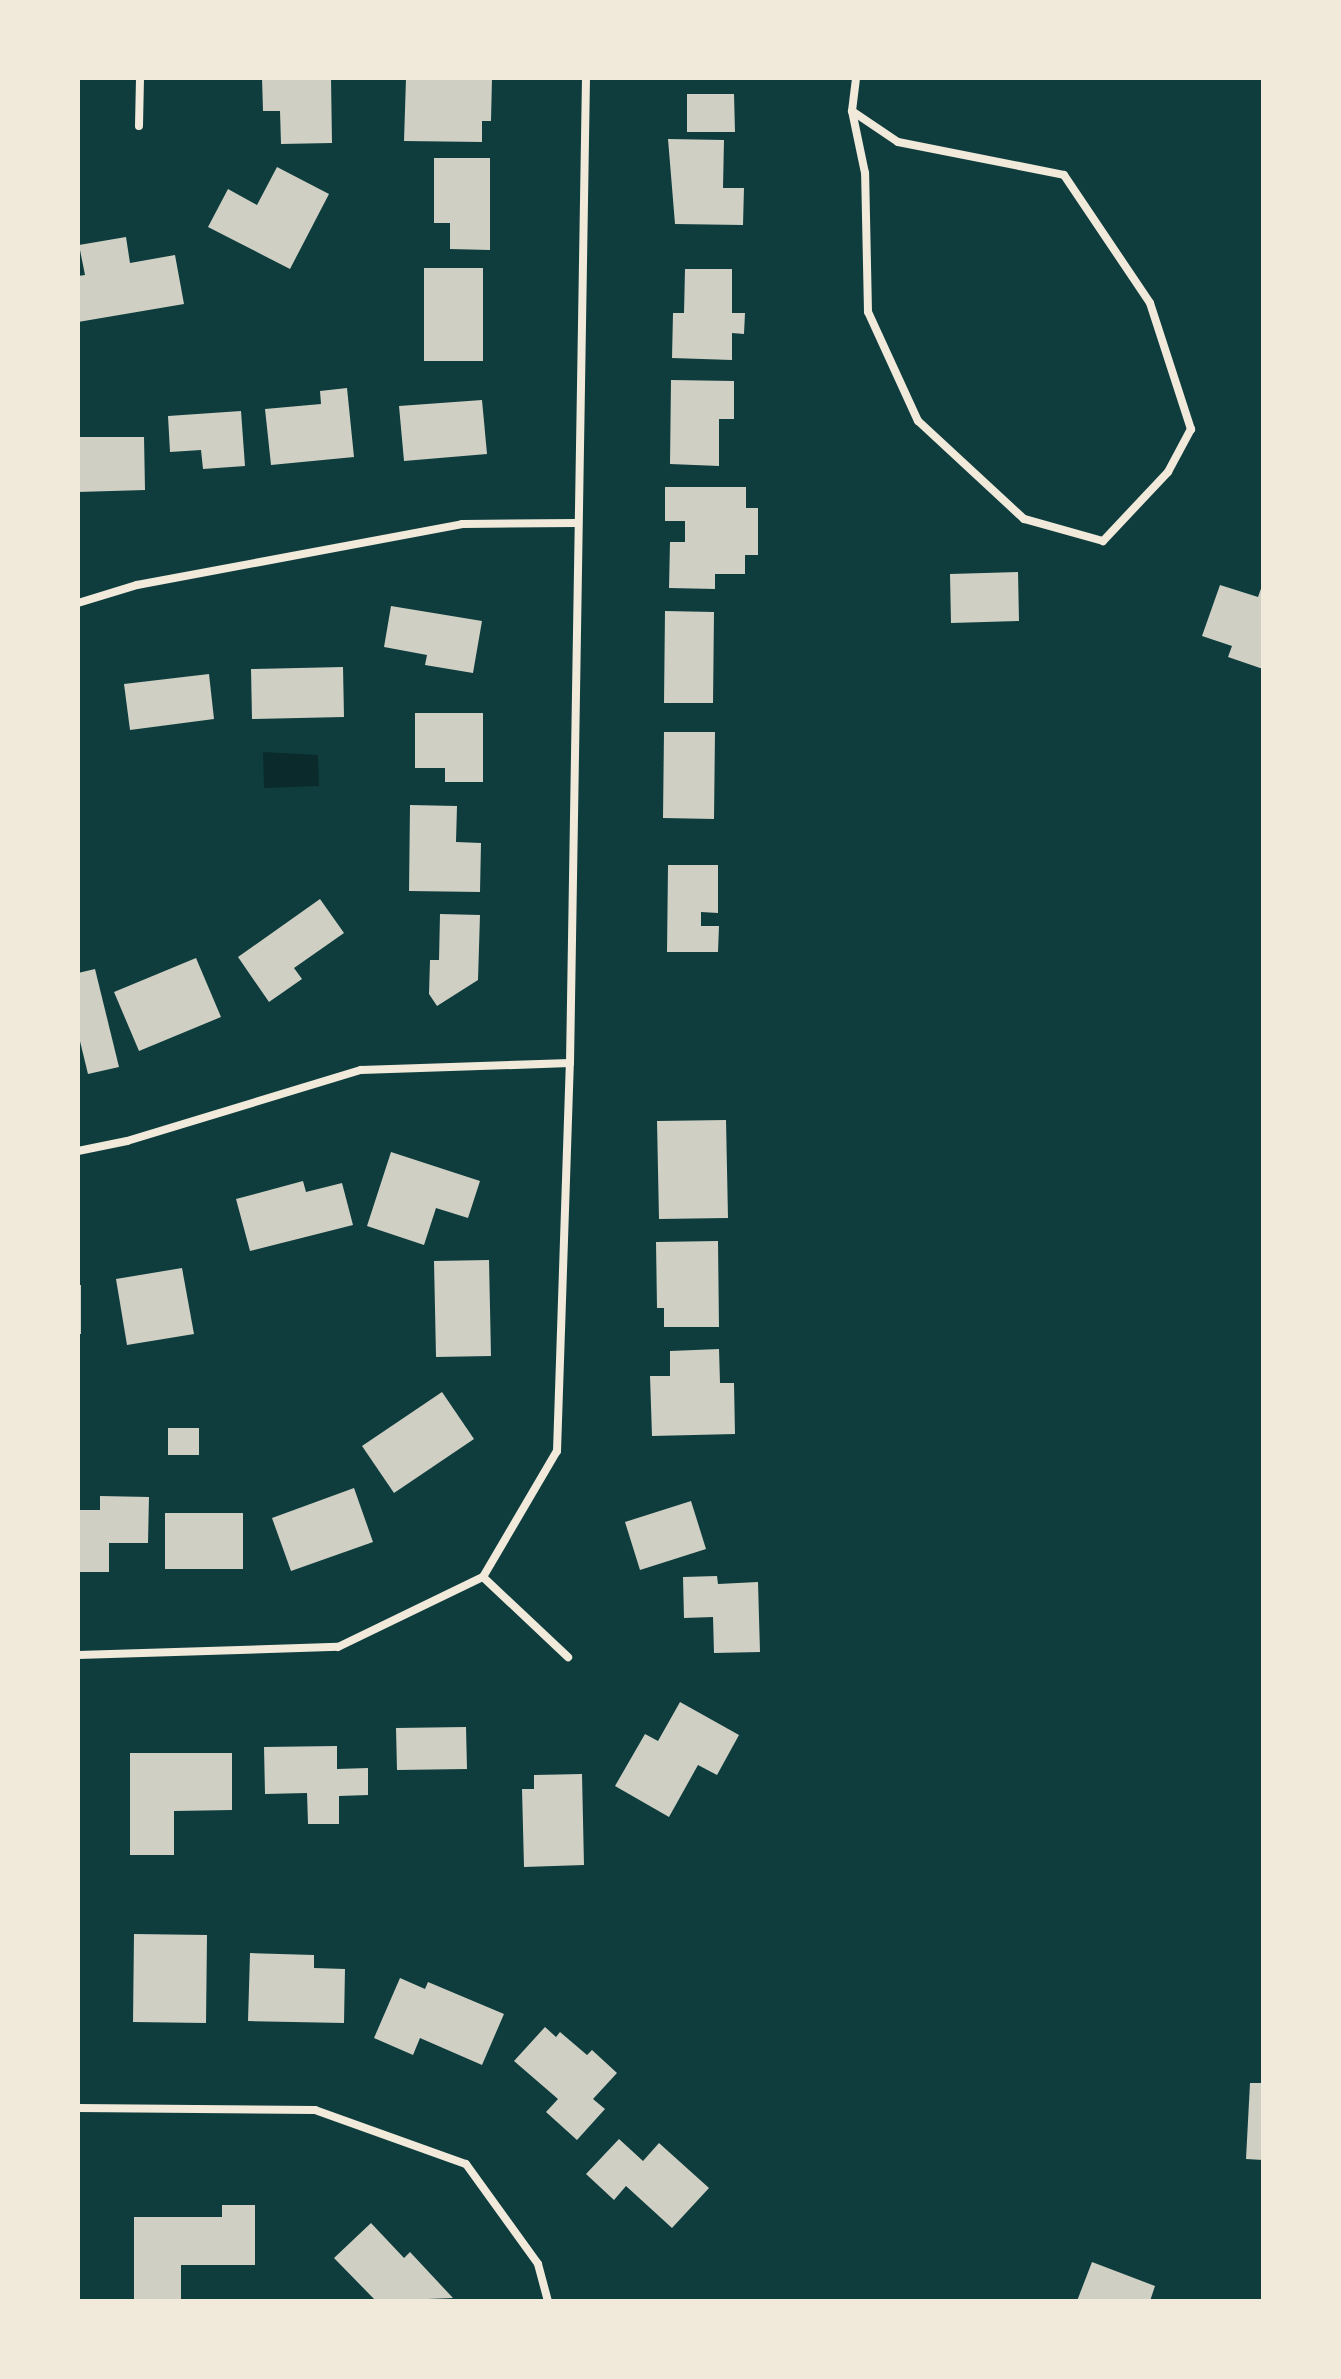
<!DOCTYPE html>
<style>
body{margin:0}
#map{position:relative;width:1341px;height:2379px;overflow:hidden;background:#0f3d3e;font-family:Jost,sans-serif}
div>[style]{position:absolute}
.water>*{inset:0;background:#0a2a2b}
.building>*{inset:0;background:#cfcfc3}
.minor>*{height:8px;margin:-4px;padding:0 4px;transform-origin:4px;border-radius:4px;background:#f1e9da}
span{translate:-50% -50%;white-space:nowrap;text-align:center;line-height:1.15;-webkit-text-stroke:8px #f1e9da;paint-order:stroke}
.frame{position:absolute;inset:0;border:80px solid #f1e9da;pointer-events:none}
</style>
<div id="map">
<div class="water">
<i style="clip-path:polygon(263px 752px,318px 755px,319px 786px,264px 788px)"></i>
</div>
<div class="building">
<i style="clip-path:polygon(262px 78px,331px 78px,332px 143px,281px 144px,280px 111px,263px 111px)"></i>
<i style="clip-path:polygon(406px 78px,492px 78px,491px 121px,482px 121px,482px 142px,404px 141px)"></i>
<i style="clip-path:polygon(687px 94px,734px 94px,735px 132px,687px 132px)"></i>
<i style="clip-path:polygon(668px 139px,724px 140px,723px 188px,744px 188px,743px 225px,675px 224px)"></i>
<i style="clip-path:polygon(434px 158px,490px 158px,490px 250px,450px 249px,450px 223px,434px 223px)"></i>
<i style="clip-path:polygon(277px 167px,329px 194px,290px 269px,208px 227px,228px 189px,257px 205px)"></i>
<i style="clip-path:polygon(126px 237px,130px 263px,175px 255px,184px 304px,78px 322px,78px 276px,85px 275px,79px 245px)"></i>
<i style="clip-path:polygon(424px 268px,483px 268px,483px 361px,424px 361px)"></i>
<i style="clip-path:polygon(685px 269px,732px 269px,732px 313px,745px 313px,744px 334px,732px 333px,732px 360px,672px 358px,673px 313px,684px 313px)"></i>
<i style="clip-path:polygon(671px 380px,734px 381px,734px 419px,719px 419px,719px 466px,670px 464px)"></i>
<i style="clip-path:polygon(347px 388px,354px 457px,271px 465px,265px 409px,321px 404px,320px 391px)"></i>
<i style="clip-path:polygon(482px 400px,487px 454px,404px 461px,399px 406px)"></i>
<i style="clip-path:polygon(241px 411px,245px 466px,203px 469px,201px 450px,170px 452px,168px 416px)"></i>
<i style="clip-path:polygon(78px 437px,144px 437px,145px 490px,78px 492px)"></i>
<i style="clip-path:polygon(665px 487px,746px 487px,746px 508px,758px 508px,758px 555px,745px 555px,745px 574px,715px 574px,715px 589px,669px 588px,670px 542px,685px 542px,685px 521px,665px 521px)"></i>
<i style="clip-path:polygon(1018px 572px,1019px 621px,951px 623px,950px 574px)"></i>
<i style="clip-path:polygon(1263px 583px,1263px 669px,1228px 657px,1232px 646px,1202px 636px,1220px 585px,1258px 597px)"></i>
<i style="clip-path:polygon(391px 606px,482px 621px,473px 673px,425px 665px,427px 655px,384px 647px)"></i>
<i style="clip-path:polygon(665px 611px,714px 612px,713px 703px,664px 703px)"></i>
<i style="clip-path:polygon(343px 667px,344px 717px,252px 719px,251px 669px)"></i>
<i style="clip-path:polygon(209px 674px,214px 719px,130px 730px,124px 684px)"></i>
<i style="clip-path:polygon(415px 713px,483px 713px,483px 782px,445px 782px,445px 768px,415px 768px)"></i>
<i style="clip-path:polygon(664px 732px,715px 732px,714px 819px,663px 818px)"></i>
<i style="clip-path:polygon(410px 805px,457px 806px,456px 842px,481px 843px,480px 892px,409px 891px)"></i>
<i style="clip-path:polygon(668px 865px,718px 865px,718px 913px,701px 912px,701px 926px,719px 926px,718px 952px,667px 952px)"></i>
<i style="clip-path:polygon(320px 899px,344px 933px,294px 968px,302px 979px,269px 1002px,238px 957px)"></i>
<i style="clip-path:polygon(440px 914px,480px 915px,478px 980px,437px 1006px,429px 994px,430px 960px,439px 960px)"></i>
<i style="clip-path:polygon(196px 958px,221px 1017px,139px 1051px,114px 992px)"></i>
<i style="clip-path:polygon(95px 969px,119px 1067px,88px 1074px,78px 1033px,78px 973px)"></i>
<i style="clip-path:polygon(726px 1120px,728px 1218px,659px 1219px,657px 1121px)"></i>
<i style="clip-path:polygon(391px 1152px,480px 1181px,468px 1218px,436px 1208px,424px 1245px,367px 1226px)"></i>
<i style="clip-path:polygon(303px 1181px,306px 1192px,342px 1183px,353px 1225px,250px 1251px,236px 1199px)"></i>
<i style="clip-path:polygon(718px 1241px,719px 1327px,664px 1327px,664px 1308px,657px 1308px,656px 1242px)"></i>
<i style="clip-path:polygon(489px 1260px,491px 1356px,436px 1357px,434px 1261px)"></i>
<i style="clip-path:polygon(182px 1268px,194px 1334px,127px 1345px,116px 1279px)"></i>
<i style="clip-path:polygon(78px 1285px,81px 1285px,81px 1334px,78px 1334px)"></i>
<i style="clip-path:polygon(719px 1349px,720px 1383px,734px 1383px,735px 1434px,652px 1436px,650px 1376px,670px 1376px,670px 1351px)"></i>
<i style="clip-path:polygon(442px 1392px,474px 1439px,394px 1493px,362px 1446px)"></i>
<i style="clip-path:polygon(168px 1428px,199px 1428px,199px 1455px,168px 1455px)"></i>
<i style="clip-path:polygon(354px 1488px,373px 1542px,291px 1571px,272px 1518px)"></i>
<i style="clip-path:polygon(100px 1496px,149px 1497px,148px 1543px,109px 1543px,109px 1572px,78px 1572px,78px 1510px,100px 1510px)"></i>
<i style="clip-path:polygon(691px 1501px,706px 1549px,640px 1570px,625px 1522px)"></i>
<i style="clip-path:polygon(165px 1513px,243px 1513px,243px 1569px,165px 1569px)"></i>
<i style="clip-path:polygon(717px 1576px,718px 1584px,758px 1582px,760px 1652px,714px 1653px,713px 1617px,684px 1618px,683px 1577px)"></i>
<i style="clip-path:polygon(680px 1702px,739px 1735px,717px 1775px,698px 1765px,669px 1817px,615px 1786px,645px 1734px,658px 1741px)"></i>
<i style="clip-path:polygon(466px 1727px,467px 1769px,397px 1770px,396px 1728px)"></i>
<i style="clip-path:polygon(337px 1746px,337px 1769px,368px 1768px,368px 1795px,339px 1796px,339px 1824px,308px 1824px,307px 1793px,265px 1794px,264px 1747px)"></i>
<i style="clip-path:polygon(130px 1753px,232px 1753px,232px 1810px,174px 1811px,174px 1855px,130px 1855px)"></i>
<i style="clip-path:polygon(582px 1774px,584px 1865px,524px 1867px,522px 1789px,534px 1789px,534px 1775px)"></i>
<i style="clip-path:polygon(134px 1934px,207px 1935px,206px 2023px,133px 2022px)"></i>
<i style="clip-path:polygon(250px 1953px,314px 1955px,314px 1968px,345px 1969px,344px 2023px,248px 2021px)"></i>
<i style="clip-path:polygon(400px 1978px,425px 1989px,428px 1982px,504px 2014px,482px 2065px,420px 2038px,413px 2055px,374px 2038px)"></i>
<i style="clip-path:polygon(545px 2027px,556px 2037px,560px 2032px,587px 2055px,592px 2050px,617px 2073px,593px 2099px,605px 2109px,577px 2140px,546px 2112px,558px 2099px,514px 2061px)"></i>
<i style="clip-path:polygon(1250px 2083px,1263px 2083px,1263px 2160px,1246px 2159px)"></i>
<i style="clip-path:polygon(619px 2139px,643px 2161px,659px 2143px,709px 2188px,672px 2228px,626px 2186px,614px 2200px,586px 2174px)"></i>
<i style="clip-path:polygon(222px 2205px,255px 2205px,255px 2265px,181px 2265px,181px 2301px,134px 2301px,134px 2217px,222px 2217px)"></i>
<i style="clip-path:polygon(371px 2223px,404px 2258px,410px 2252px,453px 2298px,376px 2301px,334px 2258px)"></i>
<i style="clip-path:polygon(1092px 2262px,1155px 2286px,1150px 2301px,1077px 2301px)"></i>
</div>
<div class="minor">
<i style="left:852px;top:111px;width:55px;rotate:34deg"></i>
<i style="left:898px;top:142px;width:169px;rotate:11.2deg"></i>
<i style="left:1064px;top:175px;width:154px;rotate:56.1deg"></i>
<i style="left:1150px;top:303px;width:133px;rotate:72deg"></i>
<i style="left:1191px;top:429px;width:49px;rotate:118.1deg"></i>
<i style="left:1168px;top:472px;width:95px;rotate:133.3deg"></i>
<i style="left:1103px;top:541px;width:82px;rotate:-164.4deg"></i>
<i style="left:1024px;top:519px;width:144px;rotate:-137.2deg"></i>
<i style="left:918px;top:421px;width:120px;rotate:-114.6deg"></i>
<i style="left:868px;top:312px;width:139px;rotate:-91.2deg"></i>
<i style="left:865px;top:173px;width:63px;rotate:-101.8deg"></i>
<i style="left:852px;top:111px;width:33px;rotate:-83deg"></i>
<i style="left:139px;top:126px;width:48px;rotate:-88.8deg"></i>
<i style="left:78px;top:603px;width:62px;rotate:-17deg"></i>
<i style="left:137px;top:585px;width:331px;rotate:-10.6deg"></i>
<i style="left:462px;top:524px;width:115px;rotate:-0.5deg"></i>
<i style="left:78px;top:1151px;width:50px;rotate:-11.5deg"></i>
<i style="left:127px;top:1141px;width:245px;rotate:-16.9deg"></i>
<i style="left:361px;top:1070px;width:209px;rotate:-1.9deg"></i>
<i style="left:483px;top:1577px;width:117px;rotate:43.3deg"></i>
<i style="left:78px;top:1655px;width:260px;rotate:-1.8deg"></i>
<i style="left:338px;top:1647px;width:161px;rotate:-25.8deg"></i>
<i style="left:483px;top:1577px;width:146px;rotate:-59.6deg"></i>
<i style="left:557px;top:1451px;width:388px;rotate:-88.1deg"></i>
<i style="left:570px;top:1063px;width:985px;rotate:-89.07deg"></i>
<i style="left:78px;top:2108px;width:237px;rotate:0.5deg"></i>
<i style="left:315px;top:2110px;width:160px;rotate:19.7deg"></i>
<i style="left:466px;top:2164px;width:123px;rotate:54.2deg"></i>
<i style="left:538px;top:2264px;width:38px;rotate:75deg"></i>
</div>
<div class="frame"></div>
</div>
